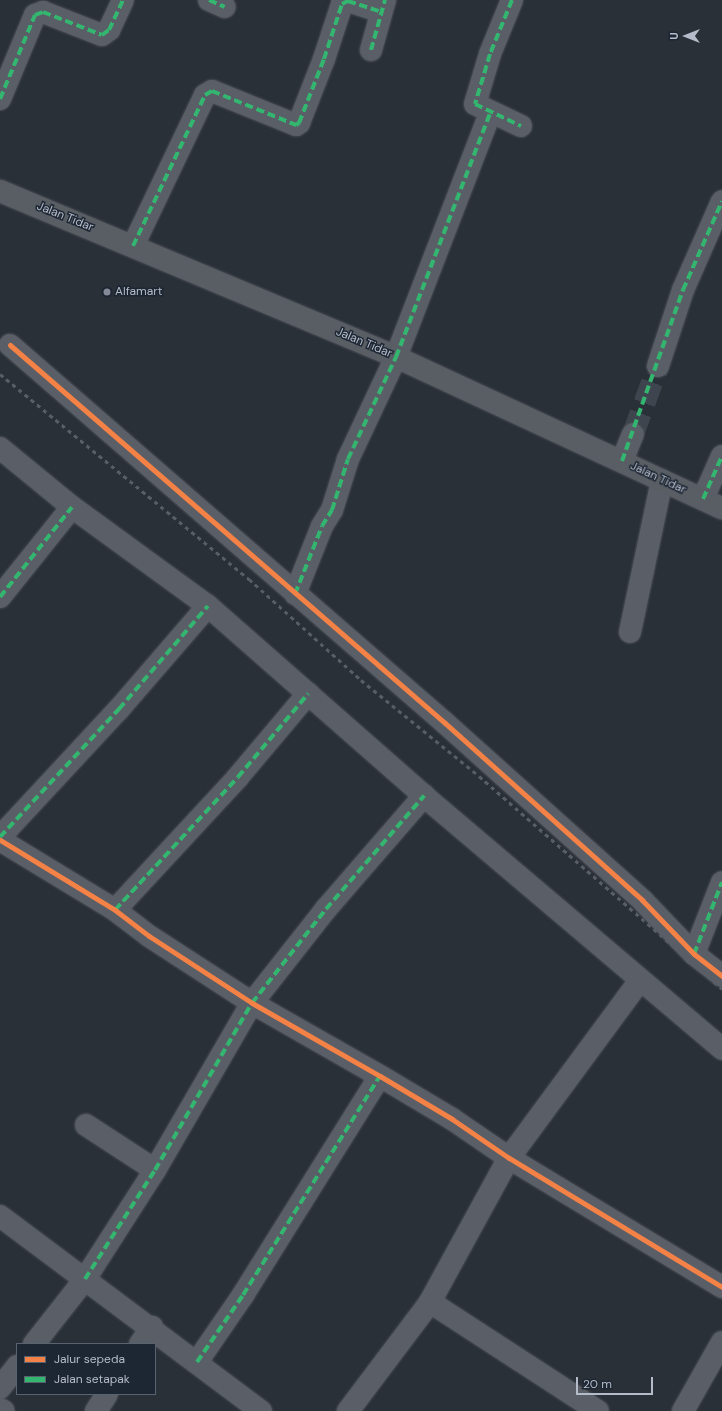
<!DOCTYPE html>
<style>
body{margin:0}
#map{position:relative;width:722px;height:1411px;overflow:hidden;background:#2a3038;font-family:"DM Sans",sans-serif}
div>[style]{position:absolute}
.street-tunnel>*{height:22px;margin-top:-11px;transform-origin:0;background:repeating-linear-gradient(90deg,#3f454e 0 22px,transparent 0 33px)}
.roads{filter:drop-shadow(0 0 1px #484c53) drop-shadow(0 0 1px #484c53)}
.street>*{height:22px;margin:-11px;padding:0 11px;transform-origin:11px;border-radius:11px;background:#5a5e66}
.secondary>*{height:22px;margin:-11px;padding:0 11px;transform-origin:11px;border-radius:11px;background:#595d64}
.rail>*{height:3px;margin-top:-1.5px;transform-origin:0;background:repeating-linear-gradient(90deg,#595d64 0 4px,transparent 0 8px)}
.quiet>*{height:4px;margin-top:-2px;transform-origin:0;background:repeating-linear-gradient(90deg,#33b770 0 8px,transparent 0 12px)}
.cycleway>*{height:5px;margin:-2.5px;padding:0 2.5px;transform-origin:2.5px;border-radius:2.5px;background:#f48246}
.dots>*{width:11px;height:11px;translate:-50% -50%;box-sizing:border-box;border:2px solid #1d2633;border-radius:50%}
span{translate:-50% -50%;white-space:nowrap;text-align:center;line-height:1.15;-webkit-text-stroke:3px #1d2633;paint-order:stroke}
.street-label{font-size:12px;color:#b4bcc9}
.poi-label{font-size:12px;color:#b4bcc9}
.left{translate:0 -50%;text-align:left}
.legend{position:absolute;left:16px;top:1343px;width:140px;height:52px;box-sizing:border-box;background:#1d2633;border:1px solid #59626f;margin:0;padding:5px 7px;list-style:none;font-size:12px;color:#b4bcc9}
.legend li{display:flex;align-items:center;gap:8px;height:20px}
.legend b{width:20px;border:1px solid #59626f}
.north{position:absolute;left:666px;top:16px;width:40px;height:40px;-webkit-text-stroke:3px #1d2633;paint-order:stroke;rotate:270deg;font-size:11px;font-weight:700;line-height:16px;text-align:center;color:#b4bcc9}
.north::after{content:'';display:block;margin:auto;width:14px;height:18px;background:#b4bcc9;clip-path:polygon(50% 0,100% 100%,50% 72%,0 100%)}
.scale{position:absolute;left:576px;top:1377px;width:77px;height:18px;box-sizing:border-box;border:2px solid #b4bcc9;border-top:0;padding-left:5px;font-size:12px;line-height:14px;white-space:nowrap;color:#b4bcc9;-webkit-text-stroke:3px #1d2633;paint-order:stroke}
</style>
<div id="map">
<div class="street-tunnel">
<i style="left:633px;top:434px;width:72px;rotate:-69.8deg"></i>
</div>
<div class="roads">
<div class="street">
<i style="left:209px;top:0;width:17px;rotate:24deg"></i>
<i style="left:512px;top:0;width:58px;rotate:112.2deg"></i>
<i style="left:490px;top:54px;width:52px;rotate:106.7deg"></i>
<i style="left:475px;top:104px;width:51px;rotate:25.6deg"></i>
<i style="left:371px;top:50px;width:52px;rotate:-74.4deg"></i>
<i style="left:0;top:99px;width:91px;rotate:-67.4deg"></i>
<i style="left:35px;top:15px;width:9px;rotate:-21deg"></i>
<i style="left:43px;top:12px;width:63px;rotate:21.3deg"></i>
<i style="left:102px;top:35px;width:9px;rotate:-36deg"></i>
<i style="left:109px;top:30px;width:33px;rotate:-65deg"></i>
<i style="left:133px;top:246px;width:167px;rotate:-64.5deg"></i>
<i style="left:205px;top:95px;width:8px;rotate:-30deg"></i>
<i style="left:212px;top:91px;width:91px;rotate:22deg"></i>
<i style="left:296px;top:125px;width:4px;rotate:-34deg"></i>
<i style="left:299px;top:123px;width:69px;rotate:-68.7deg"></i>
<i style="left:324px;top:59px;width:58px;rotate:-71.9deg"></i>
<i style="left:342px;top:4px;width:7px;rotate:-27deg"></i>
<i style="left:348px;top:1px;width:35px;rotate:18deg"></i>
<i style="left:10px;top:345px;width:576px;rotate:40.99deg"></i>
<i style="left:445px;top:723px;width:265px;rotate:41.9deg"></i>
<i style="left:642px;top:900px;width:75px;rotate:46.1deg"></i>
<i style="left:694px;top:954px;width:36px;rotate:38deg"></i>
<i style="left:658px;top:366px;width:80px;rotate:-71.8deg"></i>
<i style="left:683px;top:290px;width:97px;rotate:-66.3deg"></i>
<i style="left:0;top:448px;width:93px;rotate:39.3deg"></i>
<i style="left:72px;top:507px;width:168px;rotate:36.1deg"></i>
<i style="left:208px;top:606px;width:288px;rotate:41.3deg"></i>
<i style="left:424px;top:796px;width:391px;rotate:40.3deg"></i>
<i style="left:622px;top:461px;width:29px;rotate:-68deg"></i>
<i style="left:703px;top:499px;width:47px;rotate:-66.2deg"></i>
<i style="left:295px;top:594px;width:73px;rotate:-68.3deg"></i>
<i style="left:322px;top:526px;width:19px;rotate:-58deg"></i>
<i style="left:332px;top:510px;width:53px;rotate:-72.6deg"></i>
<i style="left:348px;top:459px;width:113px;rotate:-64.8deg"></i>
<i style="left:396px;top:357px;width:261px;rotate:-68.9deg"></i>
<i style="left:0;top:597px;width:115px;rotate:-51.3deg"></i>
<i style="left:630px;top:632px;width:155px;rotate:-78.1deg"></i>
<i style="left:0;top:837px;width:175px;rotate:-47.1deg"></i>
<i style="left:119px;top:709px;width:136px;rotate:-49.2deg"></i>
<i style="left:0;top:840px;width:135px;rotate:31.3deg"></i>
<i style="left:115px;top:910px;width:43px;rotate:37.4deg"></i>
<i style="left:149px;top:936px;width:123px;rotate:33deg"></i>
<i style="left:252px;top:1003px;width:147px;rotate:29.7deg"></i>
<i style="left:380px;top:1076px;width:84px;rotate:30.8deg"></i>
<i style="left:452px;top:1119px;width:69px;rotate:34.4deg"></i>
<i style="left:509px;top:1158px;width:249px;rotate:31.2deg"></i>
<i style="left:115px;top:910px;width:181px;rotate:-47.2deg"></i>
<i style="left:238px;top:777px;width:109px;rotate:-49.9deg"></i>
<i style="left:694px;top:954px;width:77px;rotate:-68.7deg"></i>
<i style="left:86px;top:1125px;width:82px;rotate:33.1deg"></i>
<i style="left:0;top:1216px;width:326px;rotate:36.8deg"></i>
<i style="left:430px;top:1302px;width:200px;rotate:33deg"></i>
<i style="left:34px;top:1344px;width:83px;rotate:-51.9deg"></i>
<i style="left:85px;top:1279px;width:130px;rotate:-57.3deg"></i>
<i style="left:155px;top:1170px;width:193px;rotate:-59.9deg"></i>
<i style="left:252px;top:1003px;width:120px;rotate:-51.8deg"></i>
<i style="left:326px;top:909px;width:150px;rotate:-49.1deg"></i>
<i style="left:140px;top:1344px;width:21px;rotate:-55deg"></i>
<i style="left:197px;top:1362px;width:81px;rotate:-55.5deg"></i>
<i style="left:243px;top:1295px;width:258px;rotate:-58deg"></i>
<i style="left:0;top:1388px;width:28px;rotate:-52deg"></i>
<i style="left:0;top:1409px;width:4px;rotate:27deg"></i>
<i style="left:96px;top:1411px;width:20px;rotate:-57deg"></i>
<i style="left:348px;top:1411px;width:136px;rotate:-53deg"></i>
<i style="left:430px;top:1302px;width:164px;rotate:-61.3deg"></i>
<i style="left:509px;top:1158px;width:221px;rotate:-53.6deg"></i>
<i style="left:683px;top:1411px;width:79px;rotate:-60.5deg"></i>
</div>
<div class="secondary">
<i style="left:0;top:191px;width:429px;rotate:22.7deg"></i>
<i style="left:396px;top:357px;width:359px;rotate:24.9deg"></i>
</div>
</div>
<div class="rail">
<i style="left:0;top:374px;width:323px;rotate:39.5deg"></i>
<i style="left:249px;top:579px;width:151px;rotate:42deg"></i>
<i style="left:361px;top:680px;width:152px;rotate:39.1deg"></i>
<i style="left:479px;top:776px;width:323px;rotate:41.2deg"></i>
</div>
<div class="quiet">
<i style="left:209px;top:0;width:17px;rotate:24deg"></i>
<i style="left:512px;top:0;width:58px;rotate:112.2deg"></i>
<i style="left:490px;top:54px;width:52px;rotate:106.7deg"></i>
<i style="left:475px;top:104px;width:51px;rotate:25.6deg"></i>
<i style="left:371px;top:50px;width:52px;rotate:-74.4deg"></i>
<i style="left:0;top:99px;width:91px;rotate:-67.4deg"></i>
<i style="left:35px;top:15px;width:9px;rotate:-21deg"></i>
<i style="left:43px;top:12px;width:63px;rotate:21.3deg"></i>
<i style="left:102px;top:35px;width:9px;rotate:-36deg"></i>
<i style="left:109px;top:30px;width:33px;rotate:-65deg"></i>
<i style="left:133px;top:246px;width:167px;rotate:-64.5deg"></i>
<i style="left:205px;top:95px;width:8px;rotate:-30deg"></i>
<i style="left:212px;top:91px;width:91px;rotate:22deg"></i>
<i style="left:296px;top:125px;width:4px;rotate:-34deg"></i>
<i style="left:299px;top:123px;width:69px;rotate:-68.7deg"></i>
<i style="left:324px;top:59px;width:58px;rotate:-71.9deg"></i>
<i style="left:342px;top:4px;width:7px;rotate:-27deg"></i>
<i style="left:348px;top:1px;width:35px;rotate:18deg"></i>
<i style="left:622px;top:461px;width:182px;rotate:-70.4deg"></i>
<i style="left:683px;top:290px;width:97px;rotate:-66.3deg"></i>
<i style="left:703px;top:499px;width:47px;rotate:-66.2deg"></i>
<i style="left:295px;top:594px;width:73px;rotate:-68.3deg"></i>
<i style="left:322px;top:526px;width:19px;rotate:-58deg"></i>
<i style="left:332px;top:510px;width:53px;rotate:-72.6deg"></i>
<i style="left:348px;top:459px;width:113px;rotate:-64.8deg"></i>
<i style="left:396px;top:357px;width:261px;rotate:-68.9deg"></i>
<i style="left:0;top:597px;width:115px;rotate:-51.3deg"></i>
<i style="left:0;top:837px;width:175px;rotate:-47.1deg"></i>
<i style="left:119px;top:709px;width:136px;rotate:-49.2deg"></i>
<i style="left:115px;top:910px;width:181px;rotate:-47.2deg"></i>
<i style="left:238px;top:777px;width:109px;rotate:-49.9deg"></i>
<i style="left:694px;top:954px;width:77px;rotate:-68.7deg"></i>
<i style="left:85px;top:1279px;width:130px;rotate:-57.3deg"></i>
<i style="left:155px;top:1170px;width:193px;rotate:-59.9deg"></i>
<i style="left:252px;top:1003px;width:120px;rotate:-51.8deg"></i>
<i style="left:326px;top:909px;width:150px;rotate:-49.1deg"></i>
<i style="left:197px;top:1362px;width:81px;rotate:-55.5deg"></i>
<i style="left:243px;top:1295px;width:258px;rotate:-58deg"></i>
</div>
<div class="cycleway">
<i style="left:10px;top:345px;width:576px;rotate:40.99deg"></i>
<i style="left:445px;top:723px;width:265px;rotate:41.9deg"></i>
<i style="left:642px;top:900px;width:75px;rotate:46.1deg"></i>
<i style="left:694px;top:954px;width:36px;rotate:38deg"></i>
<i style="left:0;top:840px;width:135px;rotate:31.3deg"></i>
<i style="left:115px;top:910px;width:43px;rotate:37.4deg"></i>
<i style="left:149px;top:936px;width:123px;rotate:33deg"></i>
<i style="left:252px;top:1003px;width:147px;rotate:29.7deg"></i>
<i style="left:380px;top:1076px;width:84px;rotate:30.8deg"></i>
<i style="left:452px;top:1119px;width:69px;rotate:34.4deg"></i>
<i style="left:509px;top:1158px;width:249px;rotate:31.2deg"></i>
</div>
<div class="dots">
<i style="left:107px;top:292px;background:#848b96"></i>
</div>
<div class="street-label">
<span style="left:65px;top:217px;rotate:22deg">Jalan Tidar</span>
<span style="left:364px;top:343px;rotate:23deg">Jalan Tidar</span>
<span style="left:658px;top:478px;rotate:25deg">Jalan Tidar</span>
</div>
<div class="poi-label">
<span class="left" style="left:115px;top:292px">Alfamart</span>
</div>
<ul class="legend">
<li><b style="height:5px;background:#f48246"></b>Jalur sepeda</li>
<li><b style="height:5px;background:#33b770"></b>Jalan setapak</li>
</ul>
<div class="north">U</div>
<div class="scale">20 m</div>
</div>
